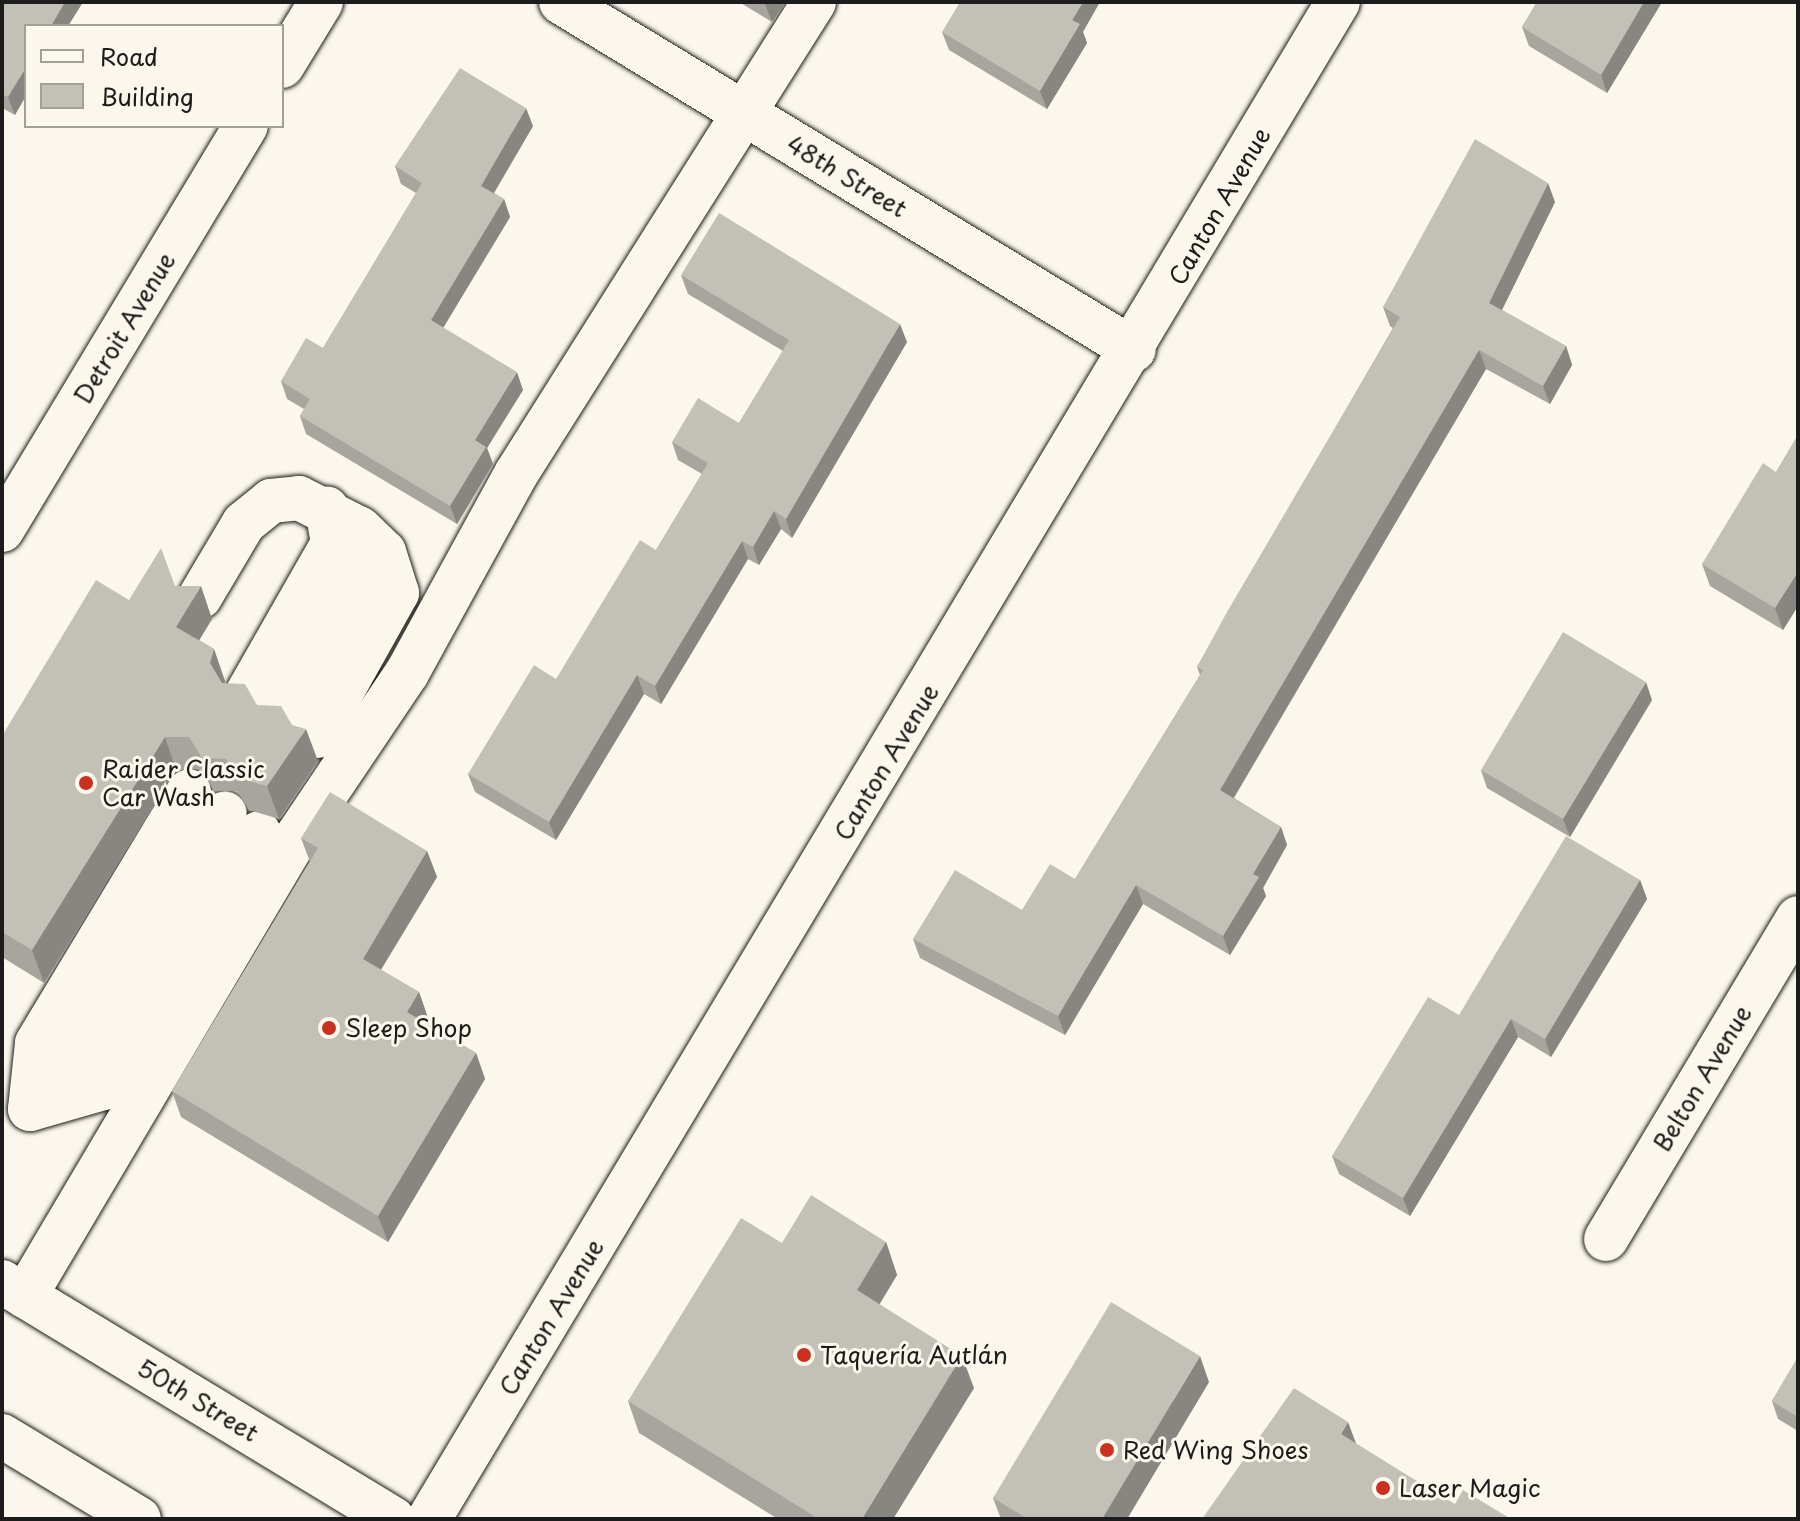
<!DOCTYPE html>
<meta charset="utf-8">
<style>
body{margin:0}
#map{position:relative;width:1800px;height:1521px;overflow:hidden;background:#fbf7ec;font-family:"Playpen Sans",sans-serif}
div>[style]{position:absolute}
.roads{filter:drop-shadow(0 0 2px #1c1c1c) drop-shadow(0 0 2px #1c1c1c)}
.minor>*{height:44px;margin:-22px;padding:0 22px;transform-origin:22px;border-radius:22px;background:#fbf7ec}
.major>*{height:44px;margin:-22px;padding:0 22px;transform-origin:22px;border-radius:22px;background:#fbf7ec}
.wall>*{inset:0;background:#a8a59e}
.shaded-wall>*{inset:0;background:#888681}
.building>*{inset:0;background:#c3c0b8}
.dots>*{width:22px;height:22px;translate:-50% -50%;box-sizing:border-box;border:4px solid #fbf7ec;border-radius:50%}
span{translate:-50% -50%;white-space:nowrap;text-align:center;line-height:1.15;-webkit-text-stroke:6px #fbf7ec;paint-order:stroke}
.street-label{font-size:24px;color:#1c1c1c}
.poi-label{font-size:24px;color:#1c1c1c}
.left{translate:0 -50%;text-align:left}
.frame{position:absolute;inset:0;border:4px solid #1c1c1c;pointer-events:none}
.legend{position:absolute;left:24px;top:24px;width:260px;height:104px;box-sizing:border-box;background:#fbf7ec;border:2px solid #a29f99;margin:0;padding:10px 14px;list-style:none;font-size:24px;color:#1c1c1c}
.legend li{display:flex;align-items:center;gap:16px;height:40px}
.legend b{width:40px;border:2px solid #a29f99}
</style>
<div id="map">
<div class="roads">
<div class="minor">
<i style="left:561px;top:2px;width:670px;rotate:31.27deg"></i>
<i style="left:282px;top:66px;width:75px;rotate:-58.6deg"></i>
<i style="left:2px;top:530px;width:472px;rotate:-58.9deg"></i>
<i style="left:200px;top:597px;width:86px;rotate:-59.3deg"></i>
<i style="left:244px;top:523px;width:35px;rotate:-39deg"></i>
<i style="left:271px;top:501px;width:28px;rotate:-6deg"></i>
<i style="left:299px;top:498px;width:66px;rotate:27deg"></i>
<i style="left:358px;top:528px;width:35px;rotate:77deg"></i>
<i style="left:366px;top:562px;width:28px;rotate:109deg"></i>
<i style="left:357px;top:588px;width:148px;rotate:120.4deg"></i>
<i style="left:247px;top:694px;width:174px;rotate:-60.3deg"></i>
<i style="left:333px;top:543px;width:35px;rotate:-100deg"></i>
<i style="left:317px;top:736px;width:164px;rotate:-60.8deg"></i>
<i style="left:397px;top:593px;width:43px;rotate:-107.6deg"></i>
<i style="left:384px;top:552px;width:33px;rotate:-136deg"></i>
<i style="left:32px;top:1108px;width:55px;rotate:-46.5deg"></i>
<i style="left:70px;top:1068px;width:298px;rotate:-58.7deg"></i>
<i style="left:30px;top:1109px;width:76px;rotate:-16deg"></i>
<i style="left:103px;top:1088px;width:299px;rotate:-58.5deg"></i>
<i style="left:30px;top:1109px;width:66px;rotate:-83.9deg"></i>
<i style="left:37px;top:1043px;width:294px;rotate:-58.9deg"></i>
<i style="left:1606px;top:1239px;width:374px;rotate:-59.1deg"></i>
<i style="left:25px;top:1296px;width:536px;rotate:-59.37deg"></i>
<i style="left:298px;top:835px;width:195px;rotate:-56.1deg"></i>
<i style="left:407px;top:673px;width:227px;rotate:-61.3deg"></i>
<i style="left:516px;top:474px;width:558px;rotate:-57.73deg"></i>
<i style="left:429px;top:1519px;width:1768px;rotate:-59.07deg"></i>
</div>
<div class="major">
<i style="left:2px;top:1282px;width:457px;rotate:31.2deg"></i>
<i style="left:2px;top:1436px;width:160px;rotate:31.2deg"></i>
</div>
</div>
<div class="wall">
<i style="clip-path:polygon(2px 2px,83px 2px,68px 26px,26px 26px,15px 115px,2px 108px)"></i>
<i style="clip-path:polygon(739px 2px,786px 2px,772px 22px)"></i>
<i style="clip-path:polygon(1537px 2px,1662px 2px,1607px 93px,1529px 46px,1522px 27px)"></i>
<i style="clip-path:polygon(942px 32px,1083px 32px,1087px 43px,1047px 109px,949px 50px)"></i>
<i style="clip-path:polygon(533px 126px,494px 193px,504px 199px,510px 217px,443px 328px,523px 390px,487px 448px,493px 464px,457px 524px,306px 434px,300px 416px,304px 409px,287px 399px,281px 381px,323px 348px,416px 193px,401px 184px,395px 166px)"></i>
<i style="clip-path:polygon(1555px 202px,1502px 310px,1566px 346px,1572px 365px,1550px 404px,1486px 369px,1234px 798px,1281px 827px,1287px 845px,1263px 888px,1266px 896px,1230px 955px,1143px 904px,1065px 1035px,920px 958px,913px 939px,1022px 910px,1075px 879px,1200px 675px,1197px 667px,1393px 328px,1390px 326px,1383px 307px)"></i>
<i style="clip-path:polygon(681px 275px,907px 342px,792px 538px,781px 529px,759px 565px,748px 559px,661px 704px,644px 694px,556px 840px,475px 792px,468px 774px,556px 679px,656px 550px,702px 474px,678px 460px,672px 442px,739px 423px,783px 351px,688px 294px)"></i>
<i style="clip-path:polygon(1798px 435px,1798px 606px,1783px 630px,1710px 586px,1702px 564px,1776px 472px)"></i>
<i style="clip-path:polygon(175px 586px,212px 619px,199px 640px,214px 649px,225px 683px,257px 705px,292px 725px,318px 761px,279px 819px,249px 810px,237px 791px,214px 791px,201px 769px,176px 770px,44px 983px,2px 957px,2px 736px,129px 600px)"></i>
<i style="clip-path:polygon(1652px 700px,1570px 837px,1487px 788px,1481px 770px)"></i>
<i style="clip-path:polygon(301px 838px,427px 851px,437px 877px,381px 970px,419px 992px,428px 1018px,426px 1023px,476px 1053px,485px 1079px,388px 1242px,181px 1117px,172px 1091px,310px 862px)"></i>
<i style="clip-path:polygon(1640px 880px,1647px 899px,1551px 1057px,1518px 1037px,1410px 1216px,1339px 1174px,1332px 1156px,1459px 1015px)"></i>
<i style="clip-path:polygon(886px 1242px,897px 1275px,879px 1304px,974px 1388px,893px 1519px,778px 1519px,639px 1433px,628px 1401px,782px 1243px)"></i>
<i style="clip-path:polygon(1798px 1357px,1798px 1431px,1778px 1419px,1772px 1401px)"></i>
<i style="clip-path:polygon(1209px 1382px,1127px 1519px,1001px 1519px,993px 1498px)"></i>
</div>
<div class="shaded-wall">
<i style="clip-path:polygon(65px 2px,83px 2px,68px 26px,51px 26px)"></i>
<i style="clip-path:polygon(766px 2px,786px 2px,772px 22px,765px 4px)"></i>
<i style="clip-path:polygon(1083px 2px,1100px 2px,1083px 32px,1087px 43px,1047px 109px,1040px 91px,1072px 20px)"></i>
<i style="clip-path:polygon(1644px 2px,1662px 2px,1607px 93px,1601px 75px)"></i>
<i style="clip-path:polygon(26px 67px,26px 96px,15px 115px,8px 97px)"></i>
<i style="clip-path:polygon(526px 108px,533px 126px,488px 203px,481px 186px)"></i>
<i style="clip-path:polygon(1548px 183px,1555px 202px,1496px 322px,1489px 303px)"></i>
<i style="clip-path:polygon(504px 199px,510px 217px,437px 338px,431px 320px)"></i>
<i style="clip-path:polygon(900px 324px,907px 342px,792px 538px,786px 519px)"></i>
<i style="clip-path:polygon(1566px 346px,1572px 365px,1550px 404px,1543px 386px)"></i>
<i style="clip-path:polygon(1479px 350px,1486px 369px,1227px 809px,1220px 790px)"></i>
<i style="clip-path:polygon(517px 372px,523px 390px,487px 448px,493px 464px,457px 524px,450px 506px,475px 440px)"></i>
<i style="clip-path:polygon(774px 511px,781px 529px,759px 565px,753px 547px)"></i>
<i style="clip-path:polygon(742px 541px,748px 559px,661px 704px,655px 686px)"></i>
<i style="clip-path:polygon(1798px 572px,1798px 606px,1783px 630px,1775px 608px)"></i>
<i style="clip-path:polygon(201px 586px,212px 619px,188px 659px,176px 627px)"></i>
<i style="clip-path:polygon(214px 649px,225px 681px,222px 695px,210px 663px)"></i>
<i style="clip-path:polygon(637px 675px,644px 694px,556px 840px,549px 822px)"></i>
<i style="clip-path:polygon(1646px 682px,1652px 700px,1570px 837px,1563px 819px)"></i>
<i style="clip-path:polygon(306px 729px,318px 761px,279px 819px,267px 786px)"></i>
<i style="clip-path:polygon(165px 737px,176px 770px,44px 983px,32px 950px)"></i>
<i style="clip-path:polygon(1281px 827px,1287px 845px,1263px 888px,1266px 896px,1230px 955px,1223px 936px,1253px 874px)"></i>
<i style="clip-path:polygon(427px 851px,437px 877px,372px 984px,363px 959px)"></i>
<i style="clip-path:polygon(1640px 880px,1647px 899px,1551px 1057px,1545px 1039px)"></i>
<i style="clip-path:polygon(1136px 885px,1143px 904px,1065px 1035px,1058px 1016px)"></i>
<i style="clip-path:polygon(419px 992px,428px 1018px,417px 1038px,407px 1012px)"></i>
<i style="clip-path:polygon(1511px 1019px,1518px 1037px,1410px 1216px,1403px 1198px)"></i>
<i style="clip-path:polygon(476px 1053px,485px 1079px,388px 1242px,378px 1216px)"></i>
<i style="clip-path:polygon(886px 1242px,897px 1275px,869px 1322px,857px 1290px)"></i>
<i style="clip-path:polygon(962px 1356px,974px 1388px,893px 1519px,862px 1519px)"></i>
<i style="clip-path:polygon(1200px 1356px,1209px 1382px,1127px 1519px,1102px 1519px)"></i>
<i style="clip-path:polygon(1348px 1422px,1357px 1446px,1341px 1434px)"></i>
</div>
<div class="building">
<i style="clip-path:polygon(2px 2px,65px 2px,51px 26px,26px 26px,26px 67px,8px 97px,2px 94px)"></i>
<i style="clip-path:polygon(960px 2px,1083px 2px,1072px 20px,1080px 24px,1040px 91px,942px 32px)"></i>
<i style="clip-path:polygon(1537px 2px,1644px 2px,1601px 75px,1522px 27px)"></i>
<i style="clip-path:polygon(460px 68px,526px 108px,481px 186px,504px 199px,431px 320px,517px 372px,475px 440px,486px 447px,450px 506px,300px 416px,310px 399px,281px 381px,306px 338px,323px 348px,422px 183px,395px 166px)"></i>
<i style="clip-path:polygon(1475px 139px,1548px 183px,1489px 303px,1566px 346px,1543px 386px,1479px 350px,1220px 790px,1281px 827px,1253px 874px,1259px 877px,1223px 936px,1136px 885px,1058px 1016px,913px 939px,955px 870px,1022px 910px,1050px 864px,1075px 879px,1203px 670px,1197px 667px,1227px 612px,1400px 317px,1383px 307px)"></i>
<i style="clip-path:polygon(719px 213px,900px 324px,786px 519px,774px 511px,753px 547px,742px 541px,655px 686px,637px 675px,549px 822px,468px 774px,534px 665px,556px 679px,640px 540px,656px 550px,708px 463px,672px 442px,698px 398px,739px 423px,789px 340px,681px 275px)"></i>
<i style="clip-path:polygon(1798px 435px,1798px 572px,1775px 608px,1702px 564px,1763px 463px,1776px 472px)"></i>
<i style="clip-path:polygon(161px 548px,175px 586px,201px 586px,176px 627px,214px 649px,210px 663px,222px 683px,245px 684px,257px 705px,281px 706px,292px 725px,306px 729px,267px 786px,238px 778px,226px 759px,202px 758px,189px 737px,165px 737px,32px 950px,2px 932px,2px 736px,96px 580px,129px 600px)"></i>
<i style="clip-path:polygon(1563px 632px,1646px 682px,1563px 819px,1481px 770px)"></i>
<i style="clip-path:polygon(330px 792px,427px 851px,363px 959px,419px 992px,407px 1012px,476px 1053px,378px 1216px,172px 1091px,318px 848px,301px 838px)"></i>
<i style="clip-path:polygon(1566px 836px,1640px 880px,1545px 1039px,1511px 1019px,1403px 1198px,1332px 1156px,1428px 997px,1459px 1015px)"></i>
<i style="clip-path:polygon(811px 1195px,886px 1242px,857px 1290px,962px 1356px,862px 1519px,819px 1519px,628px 1401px,741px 1218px,782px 1243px)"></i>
<i style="clip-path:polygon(1111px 1302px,1200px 1356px,1102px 1519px,1028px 1519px,993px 1498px)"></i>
<i style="clip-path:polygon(1798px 1357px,1798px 1417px,1772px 1401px)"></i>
<i style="clip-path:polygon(1294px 1388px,1348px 1422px,1341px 1434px,1407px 1475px,1455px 1504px,1463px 1490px,1511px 1519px,1202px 1519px)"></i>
</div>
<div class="dots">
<i style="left:86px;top:783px;background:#c8321e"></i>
<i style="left:329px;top:1028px;background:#c8321e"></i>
<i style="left:804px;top:1355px;background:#c8321e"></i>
<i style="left:1107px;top:1450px;background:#c8321e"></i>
<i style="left:1383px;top:1488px;background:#c8321e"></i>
</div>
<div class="street-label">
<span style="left:847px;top:176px;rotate:31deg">48th Street</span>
<span style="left:1219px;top:206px;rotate:-60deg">Canton Avenue</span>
<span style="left:124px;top:328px;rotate:-59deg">Detroit Avenue</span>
<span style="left:886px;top:762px;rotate:-59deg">Canton Avenue</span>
<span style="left:1702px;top:1078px;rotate:-59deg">Belton Avenue</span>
<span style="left:551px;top:1317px;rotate:-59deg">Canton Avenue</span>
<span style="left:198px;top:1400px;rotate:31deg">50th Street</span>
</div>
<div class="poi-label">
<span class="left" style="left:102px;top:783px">Raider Classic<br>Car Wash</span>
<span class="left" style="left:345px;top:1028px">Sleep Shop</span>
<span class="left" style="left:820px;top:1355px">Taquería Autlán</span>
<span class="left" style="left:1123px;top:1450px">Red Wing Shoes</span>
<span class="left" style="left:1399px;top:1488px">Laser Magic</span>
</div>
<div class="frame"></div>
<ul class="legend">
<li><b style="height:10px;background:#fbf7ec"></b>Road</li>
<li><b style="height:22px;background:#c3c0b8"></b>Building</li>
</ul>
</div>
